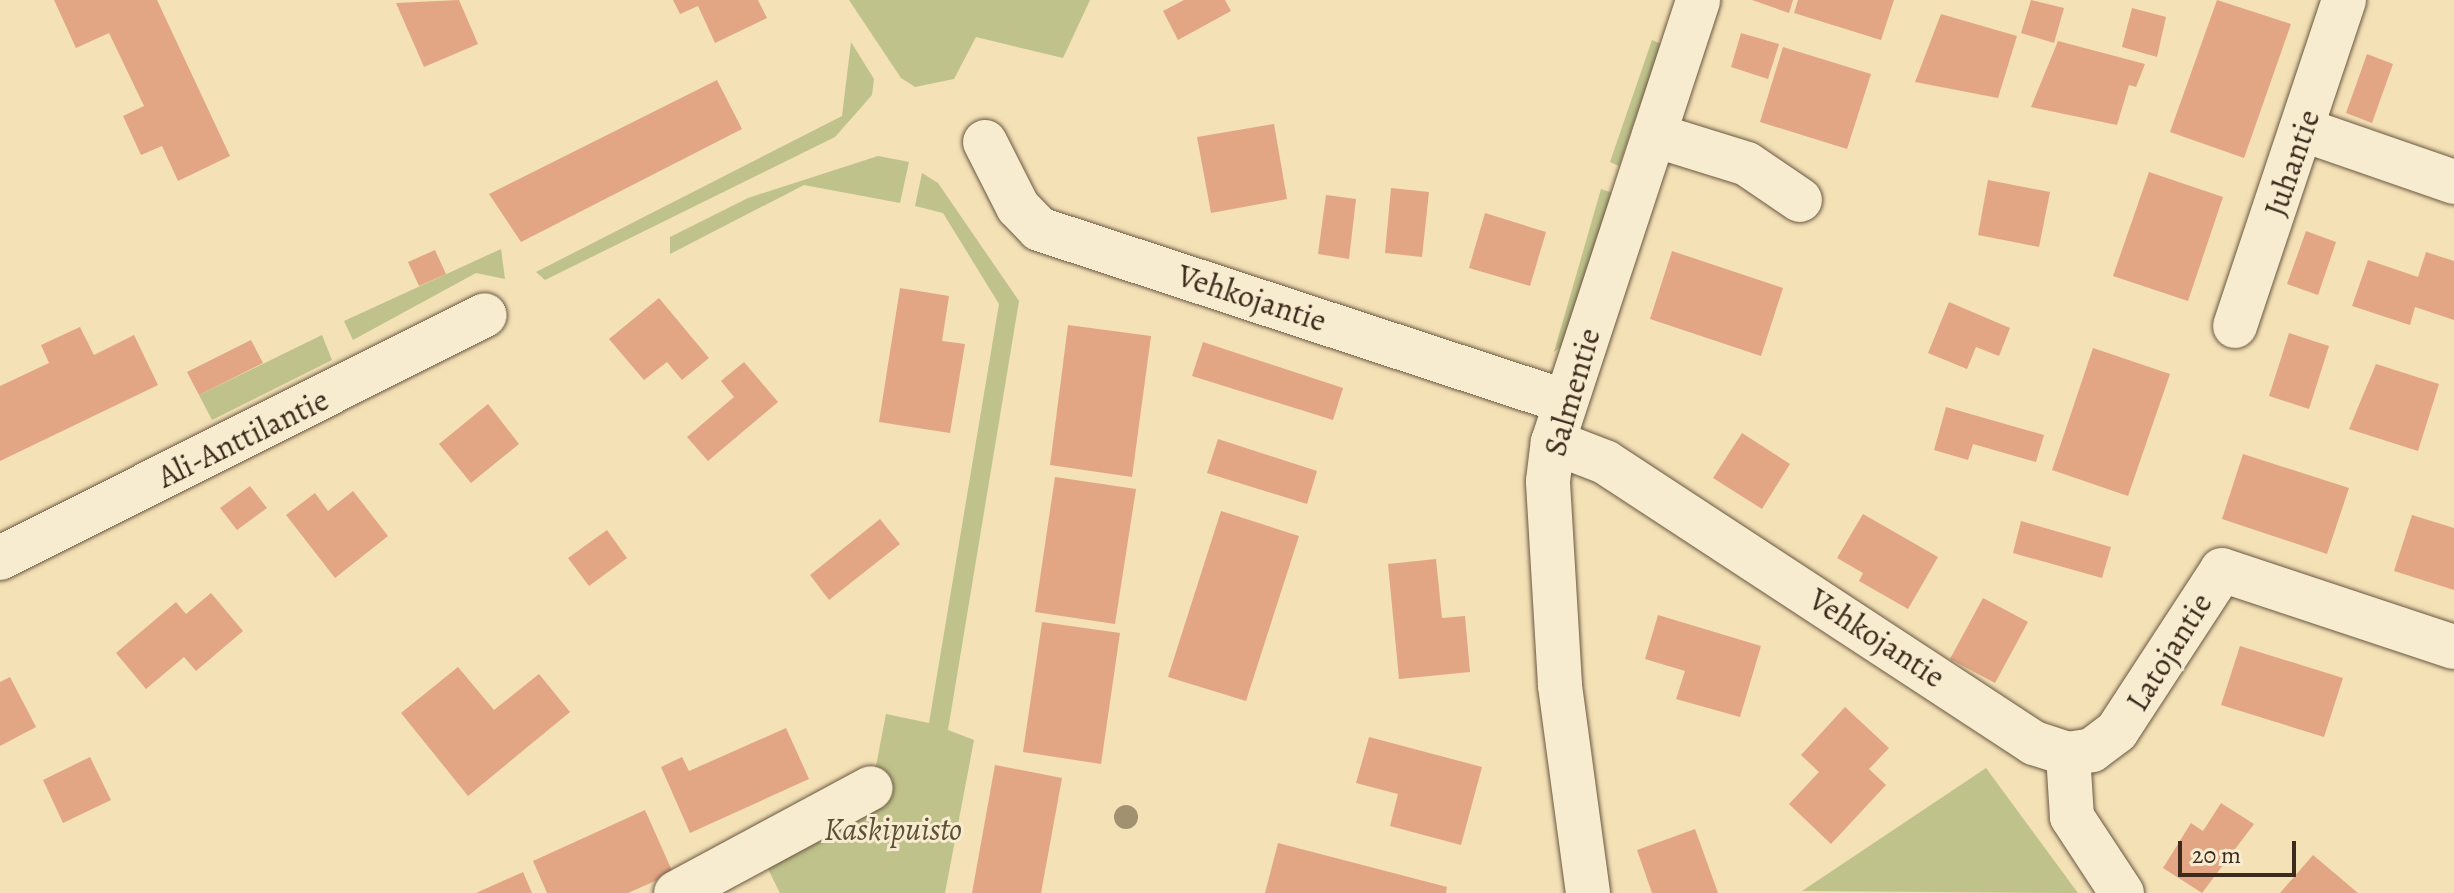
<!DOCTYPE html>
<style>
body{margin:0}
#map{position:relative;width:2454px;height:893px;overflow:hidden;background:#f4e1b6;font-family:Alegreya,serif}
div>[style]{position:absolute}
.green>*{inset:0;background:#bfc28b}
.building>*{inset:0;background:#e2a685}
.roads{filter:drop-shadow(0 0 2px #6a5842) drop-shadow(0 0 2px #6a5842)}
.minor>*{height:44px;margin:-22px;padding:0 22px;transform-origin:22px;border-radius:22px;background:#f8ecd0}
.trees>*{width:24px;height:24px;margin:-12px;border-radius:50%;background:#a19171}
span{translate:-50% -50%;white-space:nowrap;text-align:center;line-height:1.15;-webkit-text-stroke:6px #f8ecd0;paint-order:stroke}
.street-label{font-size:32px;color:#3c2a1c}
.park-label{font-size:32px;color:#5d5038;font-style:italic}
.scale{position:absolute;left:2178px;top:841px;width:118px;height:36px;box-sizing:border-box;border:4px solid #3c2a1c;border-top:0;padding-left:10px;font-size:24px;line-height:28px;white-space:nowrap;color:#3c2a1c;-webkit-text-stroke:6px #f8ecd0;paint-order:stroke}
</style>
<div id="map">
<div class="green">
<i style="clip-path:polygon(849px 0,1090px 0,1063px 58px,976px 37px,954px 79px,915px 87px,901px 78px)"></i>
<i style="clip-path:polygon(1652px 40px,1661px 44px,1619px 166px,1610px 162px)"></i>
<i style="clip-path:polygon(851px 42px,874px 79px,872px 95px,835px 137px,545px 280px,536px 272px,842px 116px)"></i>
<i style="clip-path:polygon(878px 156px,909px 162px,900px 203px,804px 185px,670px 254px,670px 237px,748px 198px)"></i>
<i style="clip-path:polygon(922px 173px,938px 183px,1019px 301px,948px 730px,974px 740px,945px 893px,780px 893px,753px 839px,775px 818px,876px 766px,886px 714px,929px 723px,999px 304px,943px 213px,915px 206px)"></i>
<i style="clip-path:polygon(1601px 189px,1613px 193px,1563px 345px,1554px 352px)"></i>
<i style="clip-path:polygon(501px 249px,505px 279px,476px 273px,353px 340px,344px 321px)"></i>
<i style="clip-path:polygon(322px 335px,332px 360px,212px 420px,199px 395px)"></i>
<i style="clip-path:polygon(1986px 768px,2078px 893px,1802px 891px)"></i>
</div>
<div class="building">
<i style="clip-path:polygon(54px 0,157px 0,230px 156px,178px 181px,162px 146px,141px 155px,123px 116px,144px 106px,109px 33px,76px 48px)"></i>
<i style="clip-path:polygon(459px 0,478px 44px,424px 67px,396px 3px)"></i>
<i style="clip-path:polygon(673px 0,758px 0,767px 18px,715px 43px,698px 6px,680px 14px)"></i>
<i style="clip-path:polygon(1184px 0,1225px 0,1231px 11px,1178px 40px,1163px 11px)"></i>
<i style="clip-path:polygon(1752px 0,1793px 0,1789px 13px)"></i>
<i style="clip-path:polygon(1798px 0,1894px 0,1881px 40px,1794px 13px)"></i>
<i style="clip-path:polygon(2031px 0,2064px 8px,2054px 43px,2021px 33px)"></i>
<i style="clip-path:polygon(2217px 0,2291px 24px,2244px 158px,2170px 132px)"></i>
<i style="clip-path:polygon(2132px 8px,2166px 17px,2157px 57px,2122px 47px)"></i>
<i style="clip-path:polygon(1941px 14px,2017px 36px,1998px 98px,1915px 82px)"></i>
<i style="clip-path:polygon(1741px 33px,1779px 44px,1768px 79px,1731px 67px)"></i>
<i style="clip-path:polygon(2058px 41px,2145px 64px,2136px 87px,2129px 85px,2117px 125px,2031px 107px)"></i>
<i style="clip-path:polygon(1783px 47px,1871px 74px,1847px 149px,1760px 122px)"></i>
<i style="clip-path:polygon(2367px 54px,2393px 64px,2372px 123px,2346px 113px)"></i>
<i style="clip-path:polygon(717px 80px,742px 129px,521px 242px,489px 194px)"></i>
<i style="clip-path:polygon(1274px 124px,1287px 199px,1211px 213px,1197px 137px)"></i>
<i style="clip-path:polygon(2149px 172px,2223px 197px,2188px 301px,2113px 276px)"></i>
<i style="clip-path:polygon(1988px 180px,2050px 192px,2039px 247px,1978px 235px)"></i>
<i style="clip-path:polygon(1391px 188px,1429px 192px,1422px 257px,1385px 253px)"></i>
<i style="clip-path:polygon(1326px 195px,1356px 199px,1349px 259px,1318px 254px)"></i>
<i style="clip-path:polygon(1485px 213px,1546px 232px,1530px 286px,1469px 268px)"></i>
<i style="clip-path:polygon(2306px 231px,2336px 242px,2318px 295px,2287px 284px)"></i>
<i style="clip-path:polygon(435px 250px,446px 274px,419px 286px,408px 262px)"></i>
<i style="clip-path:polygon(1672px 251px,1783px 288px,1761px 356px,1650px 319px)"></i>
<i style="clip-path:polygon(2426px 252px,2454px 261px,2454px 320px,2415px 307px,2410px 325px,2352px 306px,2368px 260px,2418px 277px)"></i>
<i style="clip-path:polygon(900px 288px,949px 296px,942px 341px,965px 344px,950px 433px,879px 422px)"></i>
<i style="clip-path:polygon(659px 298px,709px 358px,682px 380px,667px 362px,644px 380px,609px 339px)"></i>
<i style="clip-path:polygon(1949px 302px,2010px 328px,1999px 356px,1976px 347px,1967px 369px,1928px 353px)"></i>
<i style="clip-path:polygon(1068px 325px,1151px 336px,1132px 477px,1050px 465px)"></i>
<i style="clip-path:polygon(80px 327px,94px 355px,134px 335px,158px 385px,0 461px,0 386px,49px 363px,41px 345px)"></i>
<i style="clip-path:polygon(2289px 333px,2329px 346px,2309px 409px,2269px 396px)"></i>
<i style="clip-path:polygon(251px 340px,263px 363px,199px 395px,187px 372px)"></i>
<i style="clip-path:polygon(1203px 342px,1343px 388px,1333px 420px,1192px 376px)"></i>
<i style="clip-path:polygon(2093px 348px,2170px 374px,2128px 496px,2052px 470px)"></i>
<i style="clip-path:polygon(744px 362px,778px 402px,708px 461px,687px 437px,734px 397px,721px 381px)"></i>
<i style="clip-path:polygon(2376px 364px,2439px 384px,2418px 451px,2349px 429px)"></i>
<i style="clip-path:polygon(488px 404px,519px 444px,471px 483px,439px 444px)"></i>
<i style="clip-path:polygon(1946px 407px,2044px 435px,2036px 462px,1973px 444px,1968px 460px,1934px 450px)"></i>
<i style="clip-path:polygon(1742px 433px,1790px 464px,1762px 509px,1713px 478px)"></i>
<i style="clip-path:polygon(1218px 439px,1317px 471px,1307px 504px,1207px 473px)"></i>
<i style="clip-path:polygon(2243px 454px,2349px 488px,2327px 554px,2222px 519px)"></i>
<i style="clip-path:polygon(1055px 477px,1136px 489px,1115px 624px,1035px 612px)"></i>
<i style="clip-path:polygon(250px 486px,267px 508px,237px 530px,220px 508px)"></i>
<i style="clip-path:polygon(353px 491px,388px 536px,335px 578px,286px 515px,315px 493px,328px 511px)"></i>
<i style="clip-path:polygon(1221px 511px,1299px 536px,1246px 701px,1168px 677px)"></i>
<i style="clip-path:polygon(1863px 514px,1938px 557px,1908px 609px,1859px 581px,1863px 573px,1837px 558px)"></i>
<i style="clip-path:polygon(2412px 515px,2454px 528px,2454px 590px,2394px 571px)"></i>
<i style="clip-path:polygon(880px 519px,900px 544px,829px 600px,810px 575px)"></i>
<i style="clip-path:polygon(2021px 521px,2111px 547px,2102px 578px,2013px 553px)"></i>
<i style="clip-path:polygon(607px 530px,627px 558px,589px 586px,568px 558px)"></i>
<i style="clip-path:polygon(1436px 559px,1442px 618px,1465px 616px,1470px 672px,1399px 679px,1388px 564px)"></i>
<i style="clip-path:polygon(211px 593px,243px 631px,196px 671px,184px 657px,146px 689px,116px 653px,176px 602px,186px 614px)"></i>
<i style="clip-path:polygon(1983px 598px,2028px 622px,1995px 683px,1950px 659px)"></i>
<i style="clip-path:polygon(1658px 615px,1761px 646px,1740px 717px,1676px 699px,1685px 671px,1645px 659px)"></i>
<i style="clip-path:polygon(1042px 622px,1120px 633px,1101px 764px,1023px 752px)"></i>
<i style="clip-path:polygon(2240px 646px,2343px 678px,2324px 737px,2221px 705px)"></i>
<i style="clip-path:polygon(458px 667px,494px 710px,539px 674px,570px 712px,468px 796px,401px 713px)"></i>
<i style="clip-path:polygon(10px 677px,36px 727px,0 746px,0 682px)"></i>
<i style="clip-path:polygon(1845px 707px,1889px 748px,1869px 769px,1886px 785px,1831px 844px,1789px 804px,1819px 772px,1801px 755px)"></i>
<i style="clip-path:polygon(786px 728px,809px 779px,690px 833px,661px 767px,682px 757px,689px 771px)"></i>
<i style="clip-path:polygon(1369px 737px,1482px 767px,1461px 845px,1390px 826px,1398px 794px,1356px 783px)"></i>
<i style="clip-path:polygon(90px 757px,111px 800px,63px 823px,43px 780px)"></i>
<i style="clip-path:polygon(995px 765px,1062px 778px,1041px 893px,972px 893px)"></i>
<i style="clip-path:polygon(2221px 803px,2254px 824px,2202px 893px,2163px 868px,2191px 823px,2203px 831px)"></i>
<i style="clip-path:polygon(645px 810px,673px 873px,628px 893px,547px 893px,533px 861px)"></i>
<i style="clip-path:polygon(1695px 829px,1718px 893px,1652px 893px,1637px 850px)"></i>
<i style="clip-path:polygon(1278px 843px,1447px 887px,1446px 893px,1265px 893px)"></i>
<i style="clip-path:polygon(2313px 855px,2358px 893px,2280px 893px)"></i>
<i style="clip-path:polygon(523px 872px,532px 893px,476px 893px)"></i>
</div>
<div class="roads">
<div class="minor">
<i style="left:2304px;top:130px;width:159px;rotate:19.1deg"></i>
<i style="left:1654px;top:135px;width:97px;rotate:17.3deg"></i>
<i style="left:1747px;top:164px;width:64px;rotate:34.2deg"></i>
<i style="left:985px;top:142px;width:73px;rotate:63.1deg"></i>
<i style="left:1018px;top:207px;width:30px;rotate:46deg"></i>
<i style="left:1039px;top:229px;width:552px;rotate:18.17deg"></i>
<i style="left:2235px;top:326px;width:344px;rotate:-71.5deg"></i>
<i style="left:1553px;top:442px;width:56px;rotate:21deg"></i>
<i style="left:1605px;top:462px;width:513px;rotate:33.23deg"></i>
<i style="left:2034px;top:743px;width:36px;rotate:18deg"></i>
<i style="left:2068px;top:754px;width:24px;rotate:-9deg"></i>
<i style="left:2092px;top:750px;width:31px;rotate:-37deg"></i>
<i style="left:2117px;top:731px;width:192px;rotate:-56.9deg"></i>
<i style="left:2222px;top:570px;width:244px;rotate:18.4deg"></i>
<i style="left:0;top:558px;width:542px;rotate:-26.61deg"></i>
<i style="left:2068px;top:754px;width:63px;rotate:86.4deg"></i>
<i style="left:2072px;top:817px;width:91px;rotate:56.7deg"></i>
<i style="left:676px;top:893px;width:221px;rotate:-28.3deg"></i>
<i style="left:1588px;top:893px;width:210px;rotate:-97.7deg"></i>
<i style="left:1560px;top:685px;width:204px;rotate:-93.4deg"></i>
<i style="left:1548px;top:481px;width:39px;rotate:-83deg"></i>
<i style="left:1553px;top:442px;width:465px;rotate:-71.8deg"></i>
</div>
</div>
<div class="trees">
<i style="left:1126px;top:817px"></i>
</div>
<div class="street-label">
<span style="left:2292px;top:163px;rotate:-71deg">Juhantie</span>
<span style="left:1252px;top:298px;rotate:18deg">Vehkojantie</span>
<span style="left:1572px;top:392px;rotate:-74deg">Salmentie</span>
<span style="left:243px;top:438px;rotate:-26deg">Ali-Anttilantie</span>
<span style="left:1877px;top:638px;rotate:33deg">Vehkojantie</span>
<span style="left:2169px;top:652px;rotate:-58deg">Latojantie</span>
</div>
<div class="park-label">
<span style="left:893px;top:829px">Kaskipuisto</span>
</div>
<div class="scale">20 m</div>
</div>
